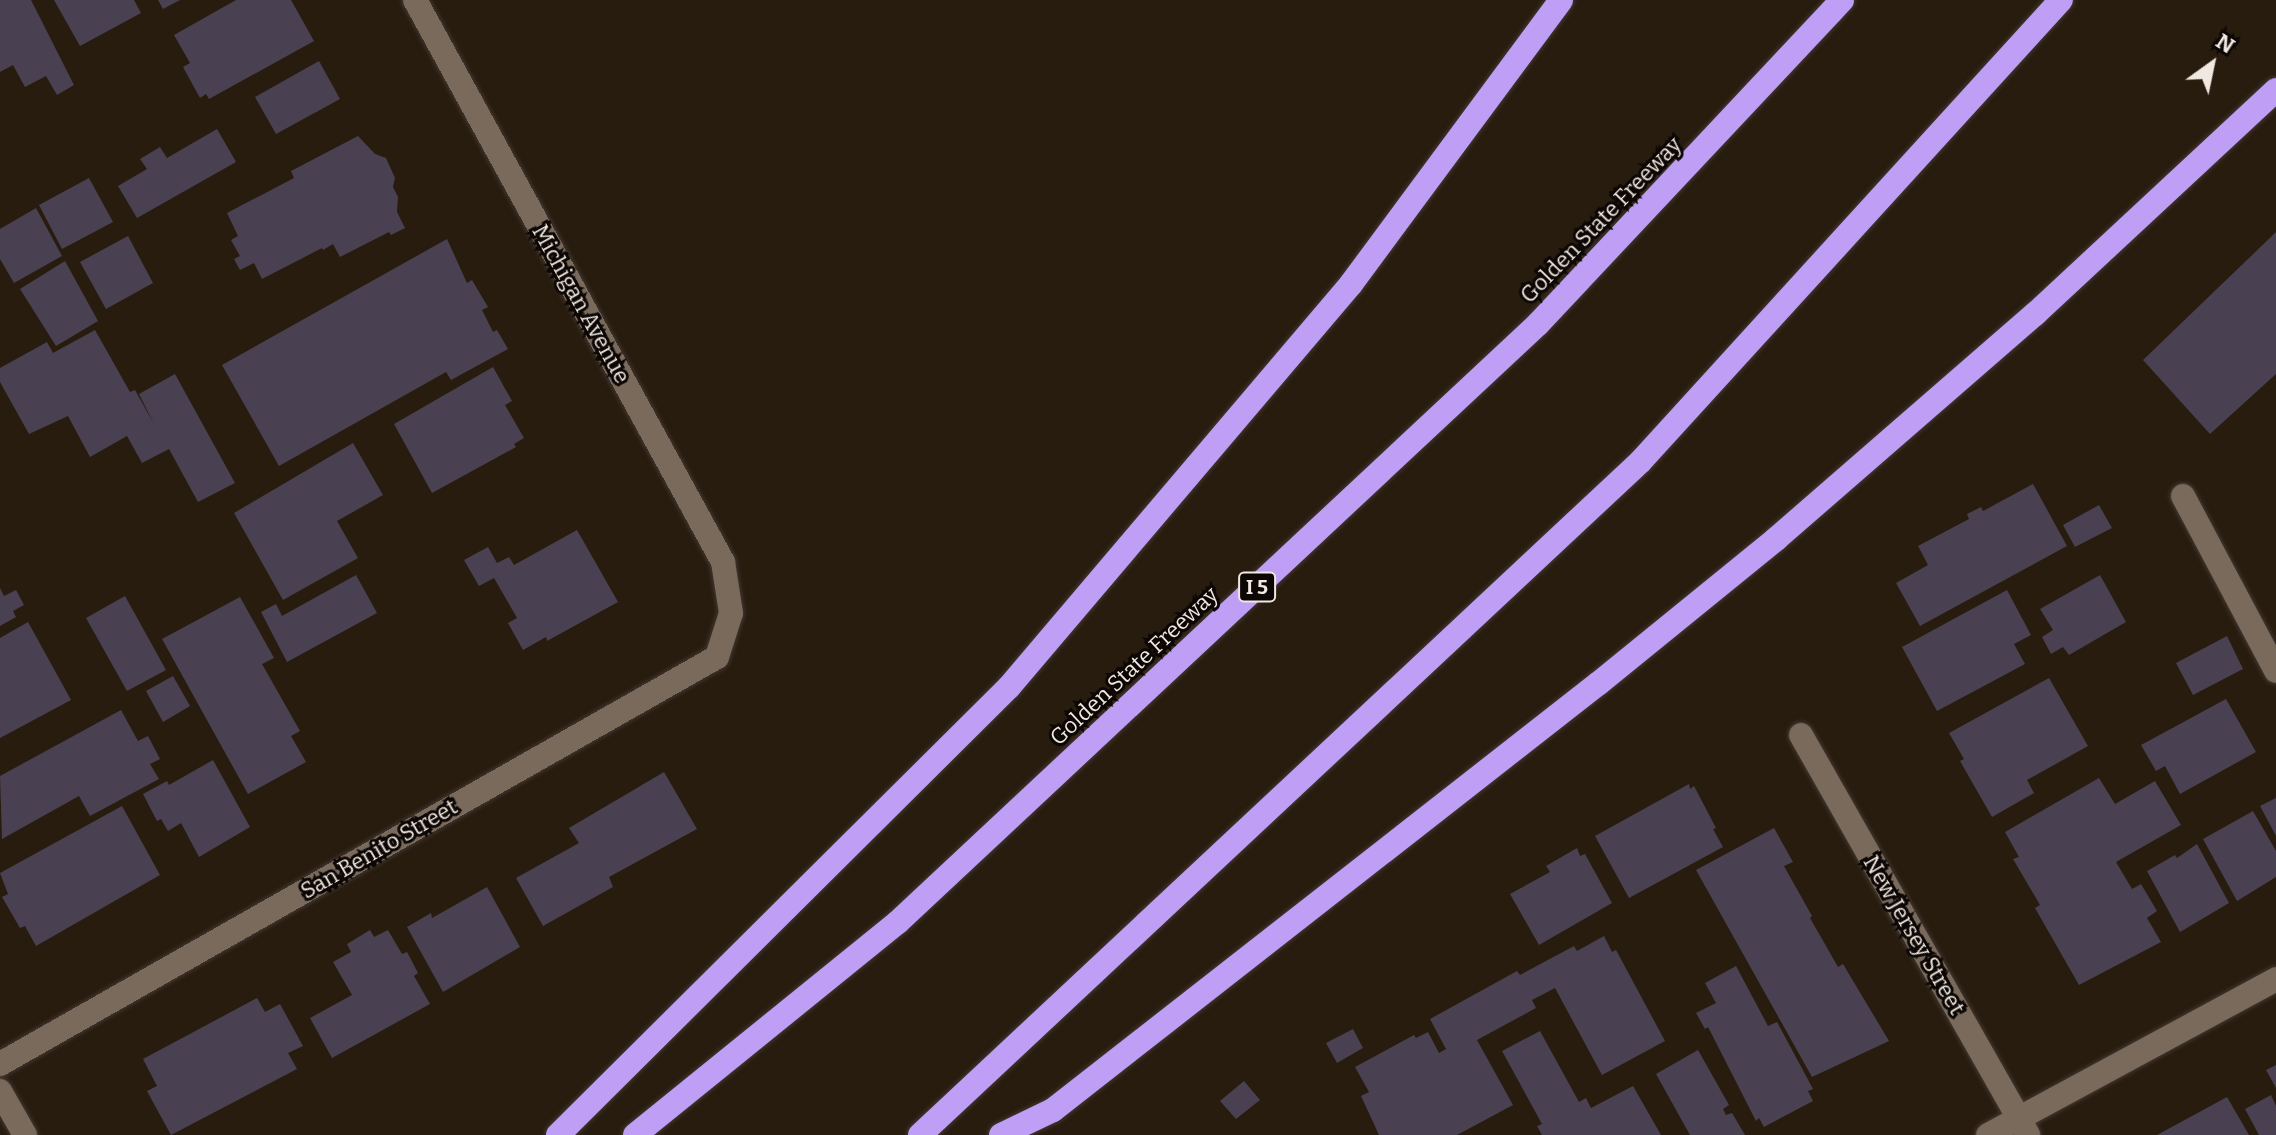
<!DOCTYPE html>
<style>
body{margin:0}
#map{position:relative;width:2276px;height:1135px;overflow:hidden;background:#281c0f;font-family:Bitter,serif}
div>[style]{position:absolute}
.building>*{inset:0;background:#494151}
.roads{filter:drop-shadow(0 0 2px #423832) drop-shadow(0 0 2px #423832)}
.minor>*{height:24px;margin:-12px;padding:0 12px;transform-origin:12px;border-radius:12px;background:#796a5c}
.highway>*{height:24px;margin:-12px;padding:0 12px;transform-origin:12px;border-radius:12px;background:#be9ff5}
span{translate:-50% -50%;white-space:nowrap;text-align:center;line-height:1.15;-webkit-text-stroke:6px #0c0704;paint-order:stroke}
.shield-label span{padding:2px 6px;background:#0c0704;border:2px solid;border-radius:6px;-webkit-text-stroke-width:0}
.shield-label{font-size:20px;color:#f1e9e1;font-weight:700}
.street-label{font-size:22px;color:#f1e9e1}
.north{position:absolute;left:2172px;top:24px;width:80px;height:80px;-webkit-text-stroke:6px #0c0704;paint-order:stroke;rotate:33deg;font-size:22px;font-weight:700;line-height:32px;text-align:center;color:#f1e9e1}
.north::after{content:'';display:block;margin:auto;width:28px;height:36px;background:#f1e9e1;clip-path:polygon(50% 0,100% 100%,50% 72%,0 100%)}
</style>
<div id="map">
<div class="building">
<i style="clip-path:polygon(0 0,31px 0,74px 85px,57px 95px,46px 76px,25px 87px,13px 65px,0 72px)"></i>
<i style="clip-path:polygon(54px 0,134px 0,141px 13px,80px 46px)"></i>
<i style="clip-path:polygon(158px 0,180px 0,163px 9px)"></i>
<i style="clip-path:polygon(236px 0,291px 0,314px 41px,209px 99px,206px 94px,200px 98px,183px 67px,190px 63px,174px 35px)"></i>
<i style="clip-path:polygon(319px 61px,340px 99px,276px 134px,255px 97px)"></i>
<i style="clip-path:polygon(217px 129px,236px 162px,137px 218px,118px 186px,147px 169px,140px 159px,160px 147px,167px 158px)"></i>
<i style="clip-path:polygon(358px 136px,375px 154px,386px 158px,395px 178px,393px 187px,398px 197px,397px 212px,405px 228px,391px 235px,389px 232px,340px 257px,333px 244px,323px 250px,322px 248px,262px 279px,254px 263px,240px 270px,234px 259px,240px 256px,231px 240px,238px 236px,227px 213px,294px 178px,291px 171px)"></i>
<i style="clip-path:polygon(89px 178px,113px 222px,62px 249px,39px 205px)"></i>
<i style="clip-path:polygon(36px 208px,62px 256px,14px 283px,0 259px,0 229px)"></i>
<i style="clip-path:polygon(2276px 232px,2276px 374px,2210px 434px,2143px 360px)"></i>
<i style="clip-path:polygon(128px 236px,153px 283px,106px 309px,80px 262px)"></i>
<i style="clip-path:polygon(447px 239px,467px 283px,472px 280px,488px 307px,482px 310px,493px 332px,497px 330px,508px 349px,451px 380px,446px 372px,279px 466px,222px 365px)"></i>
<i style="clip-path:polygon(65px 261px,98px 321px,56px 346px,20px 289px)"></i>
<i style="clip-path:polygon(95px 330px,130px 392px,135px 390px,154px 424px,139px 394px,175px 374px,235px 483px,198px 502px,169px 449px,142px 463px,127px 436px,90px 457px,68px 416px,29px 434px,0 382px,0 368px,47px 342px,53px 353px)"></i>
<i style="clip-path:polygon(493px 367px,512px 401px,505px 405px,524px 438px,514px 444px,516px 447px,432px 493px,394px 424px)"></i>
<i style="clip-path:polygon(353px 443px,383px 495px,337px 521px,358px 558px,283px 600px,234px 513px)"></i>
<i style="clip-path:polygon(2033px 484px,2067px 546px,1920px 626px,1896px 583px,1928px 565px,1918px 546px,1969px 519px,1967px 514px,1981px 507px,1983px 511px)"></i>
<i style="clip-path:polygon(2099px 505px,2112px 528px,2075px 547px,2063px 525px)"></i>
<i style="clip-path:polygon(577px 530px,618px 602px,547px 641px,546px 637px,523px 650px,508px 623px,517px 618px,494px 578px,479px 586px,464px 560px,488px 547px,497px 563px,509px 557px,514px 565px)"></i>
<i style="clip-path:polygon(356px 575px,377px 613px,287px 662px,261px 612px,276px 604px,282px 616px)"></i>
<i style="clip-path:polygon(2100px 575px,2126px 622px,2069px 655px,2063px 647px,2051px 654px,2042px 637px,2053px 630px,2040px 609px)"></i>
<i style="clip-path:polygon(0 588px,4px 596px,16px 590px,24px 605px,13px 611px,16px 617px,0 626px)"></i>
<i style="clip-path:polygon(2007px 590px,2031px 635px,2014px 644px,2025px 664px,1937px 711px,1902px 647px)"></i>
<i style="clip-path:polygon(125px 596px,166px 670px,127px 691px,86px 618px)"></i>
<i style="clip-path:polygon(240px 597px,274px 658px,262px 664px,300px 731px,291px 736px,306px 762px,248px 794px,162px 639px)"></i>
<i style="clip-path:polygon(28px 622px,71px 700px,0 738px,0 638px)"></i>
<i style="clip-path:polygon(2227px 636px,2243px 669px,2193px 695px,2176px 663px)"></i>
<i style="clip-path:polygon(173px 676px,190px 706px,163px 722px,146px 691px)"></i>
<i style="clip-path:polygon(2049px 678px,2088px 746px,2027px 780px,2034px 793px,1992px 817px,1960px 761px,1964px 759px,1949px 733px)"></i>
<i style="clip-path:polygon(2226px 699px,2256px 752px,2180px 794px,2165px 766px,2156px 771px,2141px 745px)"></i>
<i style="clip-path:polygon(121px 710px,138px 741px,148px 736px,160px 759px,150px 764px,159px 779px,90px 816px,79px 796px,2px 839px,0 776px)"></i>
<i style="clip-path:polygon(213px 760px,250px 827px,199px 857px,181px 823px,168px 831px,161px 819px,157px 821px,143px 794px,167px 781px,169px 785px)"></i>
<i style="clip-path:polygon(664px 772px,697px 829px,609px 877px,613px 887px,543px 926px,516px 878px,579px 843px,569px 828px)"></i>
<i style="clip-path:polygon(2099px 778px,2115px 804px,2155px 781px,2181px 825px,2116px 862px,2132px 889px,2141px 884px,2157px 911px,2147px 918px,2161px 942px,2079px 985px,2035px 908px,2040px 905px,2013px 859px,2019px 857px,2005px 832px)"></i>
<i style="clip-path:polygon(1689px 784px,1690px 789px,1694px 786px,1716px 828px,1713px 829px,1723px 847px,1629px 898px,1595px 836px)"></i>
<i style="clip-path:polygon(2276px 798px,2276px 836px,2260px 806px)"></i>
<i style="clip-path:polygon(122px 806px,160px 875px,36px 946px,25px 926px,20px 928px,2px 897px,8px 894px,0 873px)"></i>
<i style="clip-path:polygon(2253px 811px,2276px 851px,2276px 877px,2237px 901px,2203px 839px)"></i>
<i style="clip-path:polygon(1774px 828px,1793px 862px,1784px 866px,1812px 916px,1810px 918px,1838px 967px,1843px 964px,1889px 1041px,1812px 1077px,1696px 870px)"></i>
<i style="clip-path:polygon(2197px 844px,2229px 903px,2180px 932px,2147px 871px,2175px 855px,2177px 858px)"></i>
<i style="clip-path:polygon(1577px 848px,1580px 856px,1585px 854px,1612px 903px,1539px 945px,1510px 894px,1550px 872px,1546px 866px)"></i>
<i style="clip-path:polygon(487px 887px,520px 947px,443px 992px,407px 927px,431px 913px,432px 918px)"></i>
<i style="clip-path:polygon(370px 930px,374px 937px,388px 930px,402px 954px,407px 952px,418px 973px,414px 976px,430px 1004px,332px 1058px,310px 1018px,352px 995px,333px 962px,351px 952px,347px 944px)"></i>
<i style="clip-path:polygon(1604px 936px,1612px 952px,1616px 950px,1665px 1041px,1602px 1075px,1555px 988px,1532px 1000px,1536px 1008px,1477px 1040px,1513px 1105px,1457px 1135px,1379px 1135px,1361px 1096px,1369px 1092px,1355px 1067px,1414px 1035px,1416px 1038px,1428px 1032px,1439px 1053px,1446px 1049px,1430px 1019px,1517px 971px,1520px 975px,1574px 946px,1577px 951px)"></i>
<i style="clip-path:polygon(1736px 966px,1768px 1026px,1777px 1022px,1813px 1089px,1808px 1091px,1813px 1101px,1764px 1127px,1759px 1118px,1756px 1121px,1708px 1027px,1705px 1029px,1696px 1013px,1716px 1003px,1705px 983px)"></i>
<i style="clip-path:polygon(257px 998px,265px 1012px,280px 1004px,303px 1046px,288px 1053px,297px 1069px,171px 1135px,147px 1091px,157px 1086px,143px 1059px)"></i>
<i style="clip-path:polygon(1353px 1029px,1363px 1048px,1337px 1063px,1326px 1043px)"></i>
<i style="clip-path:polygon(1540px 1031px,1579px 1102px,1586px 1098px,1591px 1108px,1633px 1086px,1661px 1135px,1542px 1135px,1537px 1126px,1542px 1124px,1502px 1051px)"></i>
<i style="clip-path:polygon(1698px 1050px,1729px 1105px,1723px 1109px,1726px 1115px,1732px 1113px,1745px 1135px,1690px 1135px,1656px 1074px)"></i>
<i style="clip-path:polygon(2276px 1065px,2276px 1088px,2266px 1070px)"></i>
<i style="clip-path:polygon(1244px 1081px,1260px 1100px,1236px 1119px,1220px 1101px)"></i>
<i style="clip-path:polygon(2271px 1095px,2276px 1106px,2276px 1135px,2259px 1135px,2245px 1109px)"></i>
<i style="clip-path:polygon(2227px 1097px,2249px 1135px,2157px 1135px)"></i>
</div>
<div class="roads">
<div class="minor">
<i style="left:2183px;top:496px;width:198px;rotate:62deg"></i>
<i style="left:1801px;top:735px;width:460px;rotate:60.4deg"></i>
<i style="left:0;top:1064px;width:824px;rotate:-29.58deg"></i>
<i style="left:717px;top:657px;width:46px;rotate:-72.3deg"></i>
<i style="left:731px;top:613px;width:52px;rotate:-98.9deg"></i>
<i style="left:723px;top:562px;width:641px;rotate:-118.72deg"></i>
<i style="left:0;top:1091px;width:51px;rotate:60.4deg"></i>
<i style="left:1988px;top:1135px;width:328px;rotate:-28.4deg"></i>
</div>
<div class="highway">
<i style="left:558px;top:1135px;width:636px;rotate:-44.81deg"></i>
<i style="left:1009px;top:687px;width:529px;rotate:-49.68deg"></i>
<i style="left:1351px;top:284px;width:353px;rotate:-53.5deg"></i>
<i style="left:635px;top:1135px;width:338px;rotate:-39deg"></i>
<i style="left:898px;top:922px;width:876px;rotate:-43.06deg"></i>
<i style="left:1538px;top:324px;width:444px;rotate:-46.8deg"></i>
<i style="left:920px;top:1135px;width:986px;rotate:-43.07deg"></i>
<i style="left:1640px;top:462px;width:625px;rotate:-47.66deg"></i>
<i style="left:1001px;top:1135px;width:58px;rotate:-25.7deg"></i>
<i style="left:1053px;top:1110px;width:693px;rotate:-38.03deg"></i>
<i style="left:1599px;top:683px;width:228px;rotate:-39.1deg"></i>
<i style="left:1776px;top:539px;width:343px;rotate:-41deg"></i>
<i style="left:2035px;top:314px;width:329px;rotate:-42.9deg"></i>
</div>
</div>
<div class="shield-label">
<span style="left:1257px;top:587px">I 5</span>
</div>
<div class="street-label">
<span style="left:1601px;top:220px;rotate:-46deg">Golden State Freeway</span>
<span style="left:581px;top:304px;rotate:61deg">Michigan Avenue</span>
<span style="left:1134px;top:666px;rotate:-43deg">Golden State Freeway</span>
<span style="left:379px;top:849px;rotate:-30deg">San Benito Street</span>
<span style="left:1914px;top:935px;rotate:60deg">New Jersey Street</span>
</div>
<div class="north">N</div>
</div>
